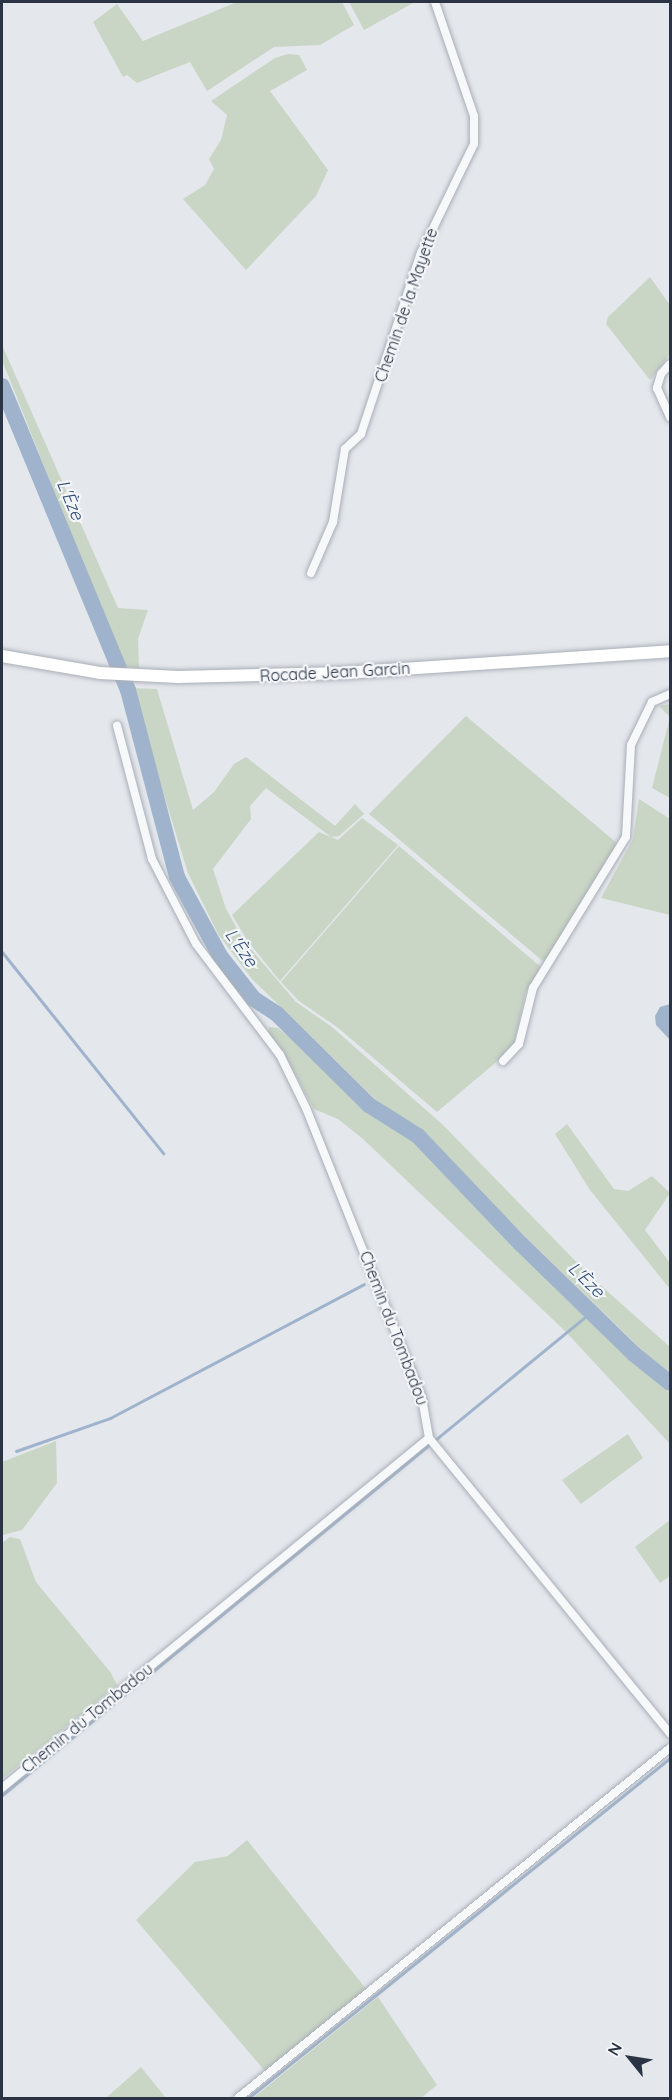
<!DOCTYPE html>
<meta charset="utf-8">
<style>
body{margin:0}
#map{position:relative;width:672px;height:2100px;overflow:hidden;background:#e4e7ec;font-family:Quicksand,sans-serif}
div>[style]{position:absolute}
.green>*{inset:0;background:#c9d6c5}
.water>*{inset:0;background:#9fb4cc}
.stream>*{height:3px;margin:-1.5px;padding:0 1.5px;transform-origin:1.5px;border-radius:1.5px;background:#9fb4cc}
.river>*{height:16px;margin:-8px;padding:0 8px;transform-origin:8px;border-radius:8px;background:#9fb4cc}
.roads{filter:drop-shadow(0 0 2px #a9aeb7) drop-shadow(0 0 2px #a9aeb7)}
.minor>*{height:8px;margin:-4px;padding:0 4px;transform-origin:4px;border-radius:4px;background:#f7f8fa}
.primary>*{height:12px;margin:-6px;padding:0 6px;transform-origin:6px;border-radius:6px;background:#fff}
span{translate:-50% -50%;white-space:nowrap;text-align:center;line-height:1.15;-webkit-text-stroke:4.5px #f4f6f9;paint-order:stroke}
.street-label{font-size:16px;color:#2b3445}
.water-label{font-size:18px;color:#34527a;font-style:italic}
.frame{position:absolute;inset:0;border:3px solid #2b3445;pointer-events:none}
.north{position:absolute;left:600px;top:2028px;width:60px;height:60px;-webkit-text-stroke:4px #f4f6f9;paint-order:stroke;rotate:300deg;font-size:16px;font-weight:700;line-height:24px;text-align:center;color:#2b3445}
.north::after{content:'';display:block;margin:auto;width:21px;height:27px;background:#2b3445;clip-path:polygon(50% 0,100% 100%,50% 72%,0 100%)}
</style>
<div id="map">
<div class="green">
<i style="clip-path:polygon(237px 2px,342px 2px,354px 25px,320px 45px,274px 47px,207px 91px,190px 62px,137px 83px,127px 75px,123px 77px,93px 22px,117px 4px,143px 41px)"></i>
<i style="clip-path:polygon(349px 2px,415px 2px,364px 30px)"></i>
<i style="clip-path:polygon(288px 54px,299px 55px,307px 70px,270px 91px,328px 170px,316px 196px,246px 270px,183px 199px,205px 185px,214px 169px,209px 159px,221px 140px,227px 115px,211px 101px,275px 58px)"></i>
<i style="clip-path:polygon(650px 277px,670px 305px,670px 354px,650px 380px,606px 324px,608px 317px)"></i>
<i style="clip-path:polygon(2px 345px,118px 608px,148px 610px,138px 639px,139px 668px,123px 666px,2px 360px)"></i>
<i style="clip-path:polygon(131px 688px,157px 689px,193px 810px,214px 792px,234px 764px,246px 757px,335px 826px,355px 804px,364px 814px,339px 836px,331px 837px,266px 788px,250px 806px,251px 819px,213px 869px,226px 909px,244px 941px,296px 1002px,332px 1027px,443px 1125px,589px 1275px,670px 1347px,670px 1377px,417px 1132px,374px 1098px,252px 979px,218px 934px,188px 873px)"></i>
<i style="clip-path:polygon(670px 704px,670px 798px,652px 788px,670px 717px,659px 706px)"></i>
<i style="clip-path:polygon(466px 716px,618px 844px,545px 963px,369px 814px)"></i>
<i style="clip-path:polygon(639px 799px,670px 819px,670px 915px,601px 898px,633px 839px)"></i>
<i style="clip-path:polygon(362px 818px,398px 845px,280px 981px,247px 940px,232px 915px,319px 832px,338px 840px)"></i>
<i style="clip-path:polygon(399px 846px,542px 968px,526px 991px,513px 1048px,437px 1112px,337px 1027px,299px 1001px,281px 982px)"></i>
<i style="clip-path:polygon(269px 1027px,278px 1028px,298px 1044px,379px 1119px,418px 1139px,524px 1254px,670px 1393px,670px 1444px,565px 1331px,363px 1139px,338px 1119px,314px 1109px,283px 1051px,268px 1032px)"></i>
<i style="clip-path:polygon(567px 1124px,614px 1189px,628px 1191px,652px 1176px,670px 1193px,645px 1230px,670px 1263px,670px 1289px,590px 1190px,555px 1134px)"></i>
<i style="clip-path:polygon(628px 1434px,643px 1458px,581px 1504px,562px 1480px)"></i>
<i style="clip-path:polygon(56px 1441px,57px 1483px,22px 1530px,3px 1535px,2px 1462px)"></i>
<i style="clip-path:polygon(670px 1520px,670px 1576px,660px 1583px,635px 1547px)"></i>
<i style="clip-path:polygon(10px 1537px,20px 1539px,36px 1582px,111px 1673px,117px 1685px,2px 1779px,2px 1543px)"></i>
<i style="clip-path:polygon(247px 1840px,367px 1990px,265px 2071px,136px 1920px,195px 1862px,228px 1856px)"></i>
<i style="clip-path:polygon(378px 1997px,437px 2085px,421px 2098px,253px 2098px)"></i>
<i style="clip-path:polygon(141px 2067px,166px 2098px,108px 2098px,107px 2097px)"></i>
</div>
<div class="water">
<i style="clip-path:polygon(670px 1004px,670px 1040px,656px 1025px,655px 1016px,660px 1007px)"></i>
</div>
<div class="stream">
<i style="left:2px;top:952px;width:258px;rotate:51.3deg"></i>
<i style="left:16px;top:1451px;width:100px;rotate:-19.3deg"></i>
<i style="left:110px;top:1418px;width:287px;rotate:-27.8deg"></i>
<i style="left:2px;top:1795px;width:762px;rotate:-39.35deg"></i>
<i style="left:248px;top:2098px;width:542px;rotate:-38.86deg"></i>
</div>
<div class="river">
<i style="left:2px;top:386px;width:329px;rotate:67.5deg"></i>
<i style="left:128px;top:690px;width:193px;rotate:75.3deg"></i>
<i style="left:177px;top:877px;width:90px;rotate:61.4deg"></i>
<i style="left:220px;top:956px;width:55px;rotate:51.7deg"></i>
<i style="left:254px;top:999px;width:27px;rotate:33deg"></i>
<i style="left:277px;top:1014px;width:129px;rotate:44.7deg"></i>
<i style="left:369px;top:1105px;width:58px;rotate:32.3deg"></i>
<i style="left:418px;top:1136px;width:149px;rotate:46.4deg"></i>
<i style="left:521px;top:1244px;width:158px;rotate:44.2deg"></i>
<i style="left:634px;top:1354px;width:46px;rotate:38.9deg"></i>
</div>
<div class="roads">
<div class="minor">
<i style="left:670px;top:364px;width:13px;rotate:132deg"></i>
<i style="left:661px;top:374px;width:15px;rotate:106deg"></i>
<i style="left:657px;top:388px;width:32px;rotate:66deg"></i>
<i style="left:311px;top:573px;width:56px;rotate:-66.7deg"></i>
<i style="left:333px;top:522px;width:74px;rotate:-80.7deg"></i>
<i style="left:345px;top:449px;width:22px;rotate:-43deg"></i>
<i style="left:361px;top:434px;width:191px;rotate:-71.7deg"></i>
<i style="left:421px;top:253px;width:121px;rotate:-64.1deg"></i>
<i style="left:474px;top:144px;width:28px;rotate:-90deg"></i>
<i style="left:474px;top:116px;width:120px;rotate:-108.9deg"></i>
<i style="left:503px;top:1061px;width:23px;rotate:-47deg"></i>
<i style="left:519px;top:1044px;width:58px;rotate:-76deg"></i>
<i style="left:533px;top:988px;width:177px;rotate:-58.4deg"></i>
<i style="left:626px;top:837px;width:92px;rotate:-86.9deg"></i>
<i style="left:631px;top:745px;width:48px;rotate:-64deg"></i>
<i style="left:652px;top:702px;width:20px;rotate:-24deg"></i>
<i style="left:429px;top:1438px;width:382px;rotate:50.8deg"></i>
<i style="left:2px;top:1788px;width:552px;rotate:-39.34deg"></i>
<i style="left:429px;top:1438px;width:41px;rotate:-99.9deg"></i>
<i style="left:422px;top:1398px;width:312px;rotate:-111.8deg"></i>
<i style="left:306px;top:1108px;width:59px;rotate:-116.1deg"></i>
<i style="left:280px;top:1055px;width:139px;rotate:-127.1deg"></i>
<i style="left:196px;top:944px;width:96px;rotate:-117.4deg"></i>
<i style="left:152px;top:859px;width:138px;rotate:-104.7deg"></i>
<i style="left:238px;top:2098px;width:556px;rotate:-39.01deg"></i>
</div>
<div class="primary">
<i style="left:2px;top:656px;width:99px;rotate:9.8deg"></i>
<i style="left:100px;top:673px;width:78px;rotate:2.9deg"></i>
<i style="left:178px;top:677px;width:165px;rotate:-1.4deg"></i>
<i style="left:343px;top:673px;width:328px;rotate:-3.8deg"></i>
</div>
</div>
<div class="street-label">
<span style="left:406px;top:305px;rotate:-71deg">Chemin de la Mayette</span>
<span style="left:335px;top:672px;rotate:-3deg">Rocade Jean Garcin</span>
<span style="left:394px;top:1328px;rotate:69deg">Chemin du Tombadou</span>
<span style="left:87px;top:1718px;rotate:-39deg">Chemin du Tombadou</span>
</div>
<div class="water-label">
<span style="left:70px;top:500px;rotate:67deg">L'Èze</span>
<span style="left:241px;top:948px;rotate:55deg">L'Èze</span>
<span style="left:586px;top:1280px;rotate:44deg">L'Èze</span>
</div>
<div class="frame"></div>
<div class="north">N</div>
</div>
